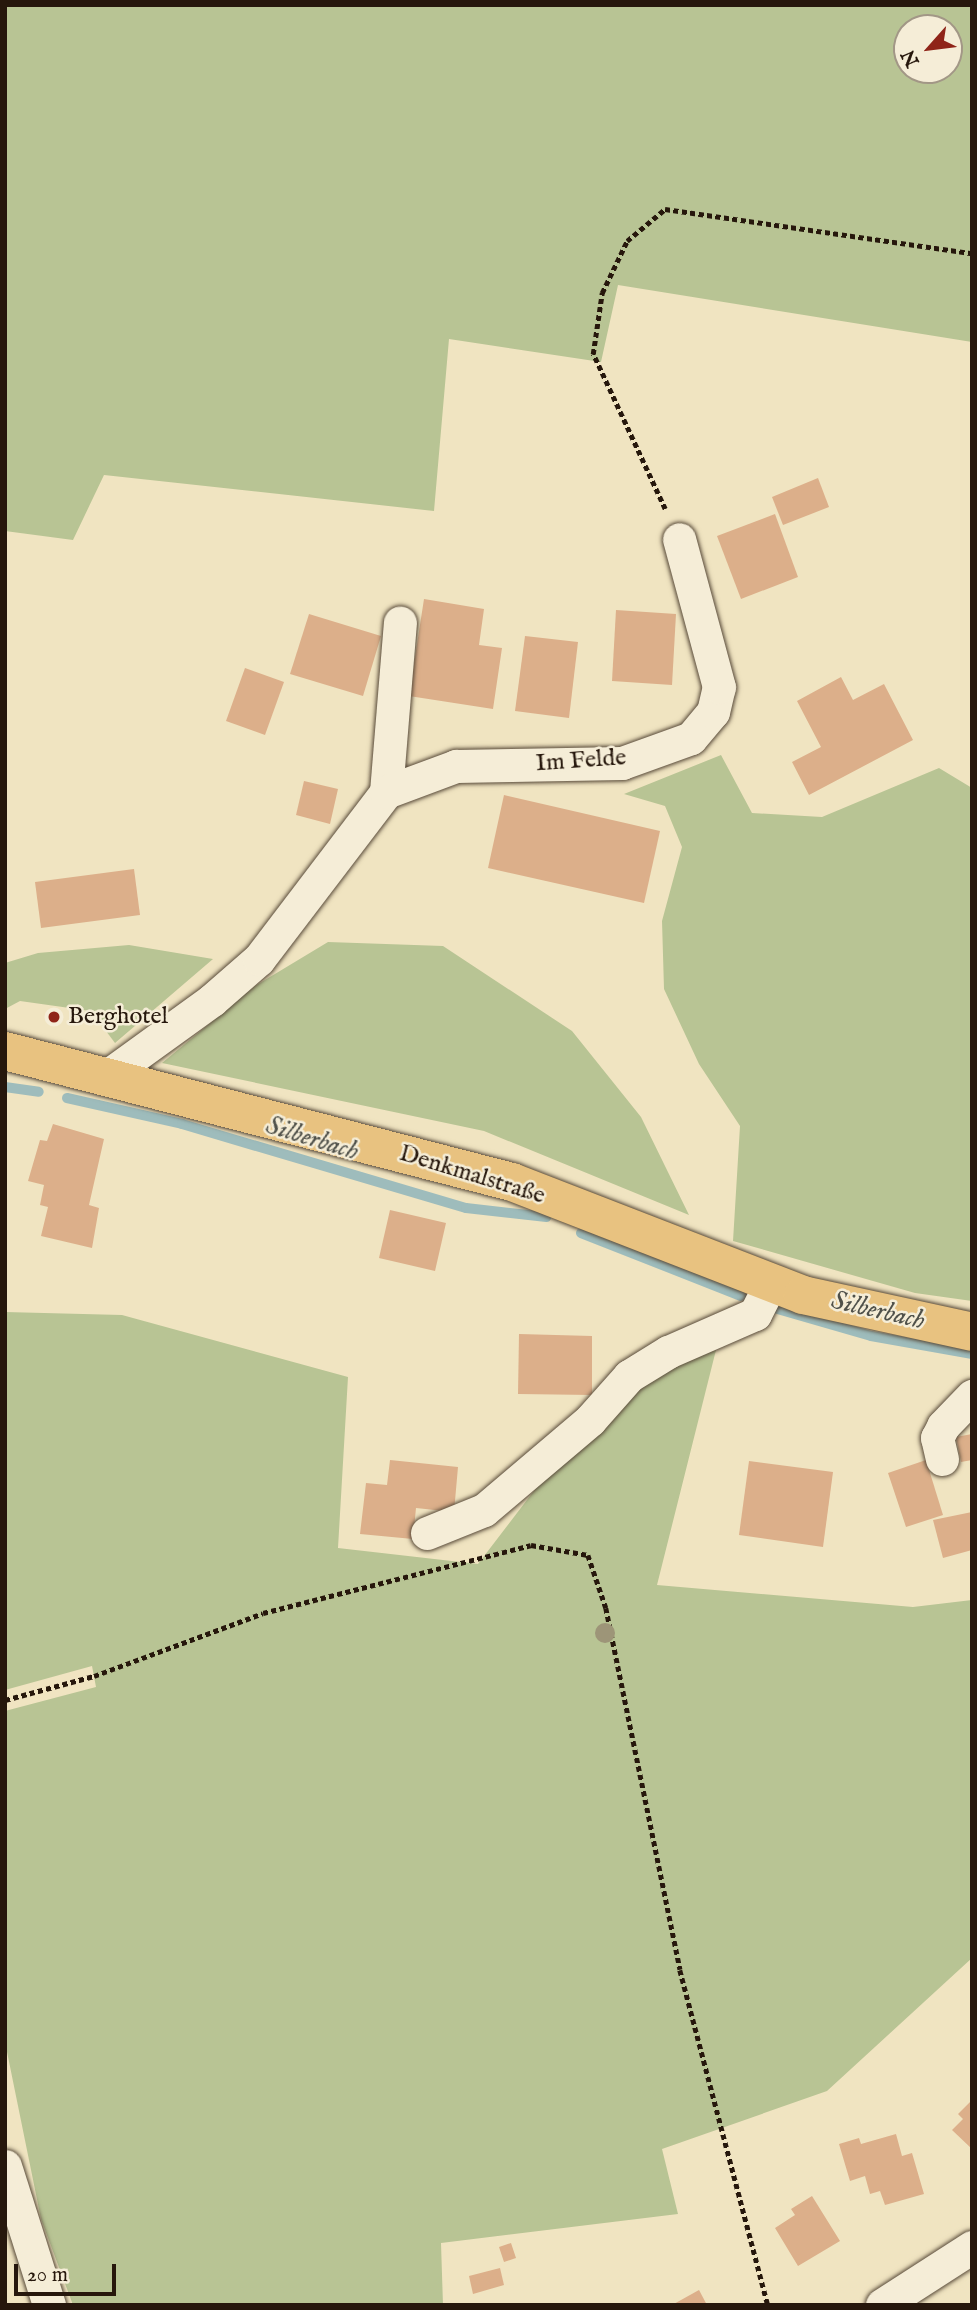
<!DOCTYPE html>
<meta charset="utf-8">
<style>
body{margin:0}
#map{position:relative;width:977px;height:2310px;overflow:hidden;background:#f0e4c1;font-family:"IM FELL English",serif}
div>[style]{position:absolute}
.green>*{inset:0;background:#b8c494}
.stream>*{height:10px;margin:-5px;padding:0 5px;transform-origin:5px;border-radius:5px;background:#9ebcbc}
.building>*{inset:0;background:#dcaf8a}
.path>*{height:4.5px;margin-top:-2.25px;transform-origin:0;background:repeating-linear-gradient(90deg,#26170c 0 5px,transparent 0 8.5px)}
.roads{filter:drop-shadow(0 0 2px #584a39) drop-shadow(0 0 2px #584a39)}
.minor>*{height:33px;margin:-16.5px;padding:0 16.5px;transform-origin:16.5px;border-radius:16.5px;background:#f5edd7}
.major>*{height:38px;margin:-19px;padding:0 19px;transform-origin:19px;border-radius:19px;background:#e8c280}
.trees>*{width:20px;height:20px;margin:-10px;border-radius:50%;background:#9d9578}
.dots>*{width:19px;height:19px;translate:-50% -50%;box-sizing:border-box;border:4px solid #f5edd7;border-radius:50%}
span{translate:-50% -50%;white-space:nowrap;text-align:center;line-height:1.15;-webkit-text-stroke:5px #f5edd7;paint-order:stroke}
.street-label{font-size:24px;color:#26170c}
.poi-label{font-size:24px;color:#26170c}
.left{translate:0 -50%;text-align:left}
.water-label{font-size:26px;color:#50514a;font-style:italic}
.frame{position:absolute;inset:0;border:7px solid #26170c;pointer-events:none}
.north{position:absolute;left:893px;top:14px;width:70px;height:70px;box-sizing:border-box;background:#f5edd7;border:2px solid #a29786;border-radius:50%;rotate:242deg;font-size:19px;font-weight:700;line-height:28px;text-align:center;color:#26170c}
.north::after{content:'';display:block;margin:auto;width:24px;height:32px;background:#8f2418;clip-path:polygon(50% 0,100% 100%,50% 72%,0 100%)}
.scale{position:absolute;left:14px;top:2264px;width:102px;height:32px;box-sizing:border-box;border:4px solid #26170c;border-top:0;padding-left:9px;font-size:21px;line-height:24px;white-space:nowrap;color:#26170c;-webkit-text-stroke:5px #f5edd7;paint-order:stroke}
</style>
<div id="map">
<div class="green">
<i style="clip-path:polygon(evenodd,5px 5px,972px 5px,972px 342px,618px 285px,601px 362px,449px 339px,434px 511px,104px 475px,73px 540px,5px 531px,5px 5px,907px 28px,949px 28px,949px 70px,907px 70px,907px 28px)"></i>
<i style="clip-path:polygon(721px 755px,752px 813px,822px 817px,939px 768px,972px 788px,972px 1301px,915px 1293px,733px 1241px,740px 1126px,699px 1064px,664px 989px,662px 921px,682px 847px,665px 806px,624px 794px)"></i>
<i style="clip-path:polygon(328px 942px,443px 946px,572px 1031px,641px 1117px,689px 1215px,484px 1131px,162px 1063px,255px 986px)"></i>
<i style="clip-path:polygon(129px 945px,213px 959px,115px 1043px,91px 1011px,20px 1001px,5px 1009px,5px 963px,38px 953px)"></i>
<i style="clip-path:polygon(5px 1312px,122px 1315px,348px 1377px,338px 1548px,478px 1564px,556px 1462px,627px 1398px,671px 1364px,716px 1350px,657px 1585px,913px 1607px,972px 1600px,972px 1958px,827px 2091px,662px 2149px,678px 2214px,441px 2243px,443px 2305px,73px 2305px,41px 2219px,5px 2042px,5px 1711px,96px 1687px,92px 1666px,5px 1690px)"></i>
</div>
<div class="stream">
<i style="left:5px;top:1087px;width:34px;rotate:8deg"></i>
<i style="left:67px;top:1098px;width:118px;rotate:12.7deg"></i>
<i style="left:182px;top:1124px;width:296px;rotate:16.5deg"></i>
<i style="left:466px;top:1208px;width:81px;rotate:6.4deg"></i>
<i style="left:581px;top:1233px;width:172px;rotate:21.5deg"></i>
<i style="left:774px;top:1308px;width:101px;rotate:16.1deg"></i>
<i style="left:871px;top:1336px;width:103px;rotate:10.1deg"></i>
</div>
<div class="building">
<i style="clip-path:polygon(818px 478px,829px 507px,783px 525px,772px 497px)"></i>
<i style="clip-path:polygon(775px 514px,798px 577px,741px 599px,717px 536px)"></i>
<i style="clip-path:polygon(424px 599px,484px 609px,479px 645px,502px 648px,493px 709px,409px 696px)"></i>
<i style="clip-path:polygon(616px 610px,676px 614px,672px 685px,612px 681px)"></i>
<i style="clip-path:polygon(309px 614px,381px 636px,363px 696px,290px 674px)"></i>
<i style="clip-path:polygon(525px 636px,578px 642px,569px 718px,515px 711px)"></i>
<i style="clip-path:polygon(245px 668px,284px 682px,265px 735px,226px 721px)"></i>
<i style="clip-path:polygon(841px 677px,853px 700px,884px 684px,913px 740px,809px 795px,792px 762px,821px 747px,797px 701px)"></i>
<i style="clip-path:polygon(304px 781px,338px 789px,330px 824px,296px 815px)"></i>
<i style="clip-path:polygon(504px 795px,660px 831px,644px 903px,488px 868px)"></i>
<i style="clip-path:polygon(134px 869px,140px 915px,41px 928px,35px 882px)"></i>
<i style="clip-path:polygon(53px 1124px,104px 1139px,89px 1205px,99px 1208px,92px 1248px,41px 1236px,48px 1207px,40px 1205px,44px 1185px,28px 1181px,40px 1140px,47px 1141px)"></i>
<i style="clip-path:polygon(390px 1210px,446px 1223px,435px 1271px,379px 1258px)"></i>
<i style="clip-path:polygon(519px 1334px,592px 1336px,592px 1395px,518px 1394px)"></i>
<i style="clip-path:polygon(972px 1434px,972px 1460px,961px 1462px,956px 1437px)"></i>
<i style="clip-path:polygon(390px 1460px,458px 1467px,454px 1512px,416px 1508px,413px 1539px,360px 1534px,366px 1483px,387px 1485px)"></i>
<i style="clip-path:polygon(926px 1460px,943px 1515px,906px 1527px,888px 1473px)"></i>
<i style="clip-path:polygon(749px 1461px,833px 1472px,823px 1547px,739px 1535px)"></i>
<i style="clip-path:polygon(972px 1512px,972px 1550px,943px 1558px,933px 1520px)"></i>
<i style="clip-path:polygon(972px 2100px,972px 2149px,952px 2130px,963px 2119px,958px 2114px)"></i>
<i style="clip-path:polygon(896px 2134px,902px 2156px,912px 2153px,924px 2194px,885px 2205px,880px 2191px,870px 2194px,865px 2176px,850px 2181px,839px 2144px,859px 2138px,861px 2144px)"></i>
<i style="clip-path:polygon(812px 2196px,840px 2241px,798px 2266px,775px 2228px,795px 2215px,791px 2209px)"></i>
<i style="clip-path:polygon(511px 2243px,516px 2258px,504px 2262px,499px 2247px)"></i>
<i style="clip-path:polygon(500px 2268px,504px 2285px,473px 2294px,469px 2276px)"></i>
<i style="clip-path:polygon(699px 2290px,707px 2305px,672px 2305px)"></i>
</div>
<div class="path">
<i style="left:665px;top:509px;width:171px;rotate:-114.9deg"></i>
<i style="left:593px;top:354px;width:62px;rotate:-81.6deg"></i>
<i style="left:602px;top:293px;width:58px;rotate:-64.3deg"></i>
<i style="left:627px;top:241px;width:50px;rotate:-40.1deg"></i>
<i style="left:665px;top:209px;width:310px;rotate:8.2deg"></i>
<i style="left:5px;top:1700px;width:92px;rotate:-15.1deg"></i>
<i style="left:94px;top:1676px;width:180px;rotate:-20.4deg"></i>
<i style="left:263px;top:1613px;width:276px;rotate:-14.2deg"></i>
<i style="left:531px;top:1545px;width:58px;rotate:10deg"></i>
<i style="left:588px;top:1555px;width:56px;rotate:71.2deg"></i>
<i style="left:606px;top:1608px;width:369px;rotate:78.4deg"></i>
<i style="left:680px;top:1970px;width:346px;rotate:75.3deg"></i>
</div>
<div class="roads">
<div class="minor">
<i style="left:386px;top:792px;width:170px;rotate:-85.3deg"></i>
<i style="left:107px;top:1076px;width:130px;rotate:-35.9deg"></i>
<i style="left:212px;top:1000px;width:62px;rotate:-41.1deg"></i>
<i style="left:259px;top:959px;width:210px;rotate:-52.7deg"></i>
<i style="left:386px;top:792px;width:75px;rotate:-20.4deg"></i>
<i style="left:456px;top:766px;width:166px;rotate:-1deg"></i>
<i style="left:622px;top:763px;width:73px;rotate:-19.9deg"></i>
<i style="left:691px;top:738px;width:34px;rotate:-50deg"></i>
<i style="left:713px;top:712px;width:26px;rotate:-77deg"></i>
<i style="left:719px;top:687px;width:153px;rotate:-105.1deg"></i>
<i style="left:942px;top:1459px;width:22px;rotate:-103deg"></i>
<i style="left:937px;top:1438px;width:13px;rotate:-63deg"></i>
<i style="left:943px;top:1426px;width:42px;rotate:-46deg"></i>
<i style="left:427px;top:1533px;width:61px;rotate:-22deg"></i>
<i style="left:484px;top:1510px;width:139px;rotate:-40.3deg"></i>
<i style="left:590px;top:1420px;width:59px;rotate:-48.4deg"></i>
<i style="left:629px;top:1376px;width:46px;rotate:-31.6deg"></i>
<i style="left:668px;top:1352px;width:95px;rotate:-23.6deg"></i>
<i style="left:755px;top:1314px;width:35px;rotate:-63deg"></i>
<i style="left:5px;top:2166px;width:146px;rotate:72.4deg"></i>
<i style="left:882px;top:2305px;width:107px;rotate:-32.8deg"></i>
</div>
<div class="major">
<i style="left:5px;top:1051px;width:524px;rotate:14.49deg"></i>
<i style="left:512px;top:1182px;width:312px;rotate:21.2deg"></i>
<i style="left:803px;top:1295px;width:173px;rotate:12.3deg"></i>
</div>
</div>
<div class="trees">
<i style="left:605px;top:1633px"></i>
</div>
<div class="dots">
<i style="left:54px;top:1017px;background:#8f2418"></i>
</div>
<div class="street-label">
<span style="left:581px;top:761px;rotate:-4deg">Im Felde</span>
<span style="left:472px;top:1175px;rotate:17deg">Denkmalstraße</span>
</div>
<div class="poi-label">
<span class="left" style="left:68px;top:1017px">Berghotel</span>
</div>
<div class="water-label">
<span style="left:312px;top:1139px;rotate:17deg">Silberbach</span>
<span style="left:878px;top:1311px;rotate:13deg">Silberbach</span>
</div>
<div class="frame"></div>
<div class="north">N</div>
<div class="scale">20 m</div>
</div>
